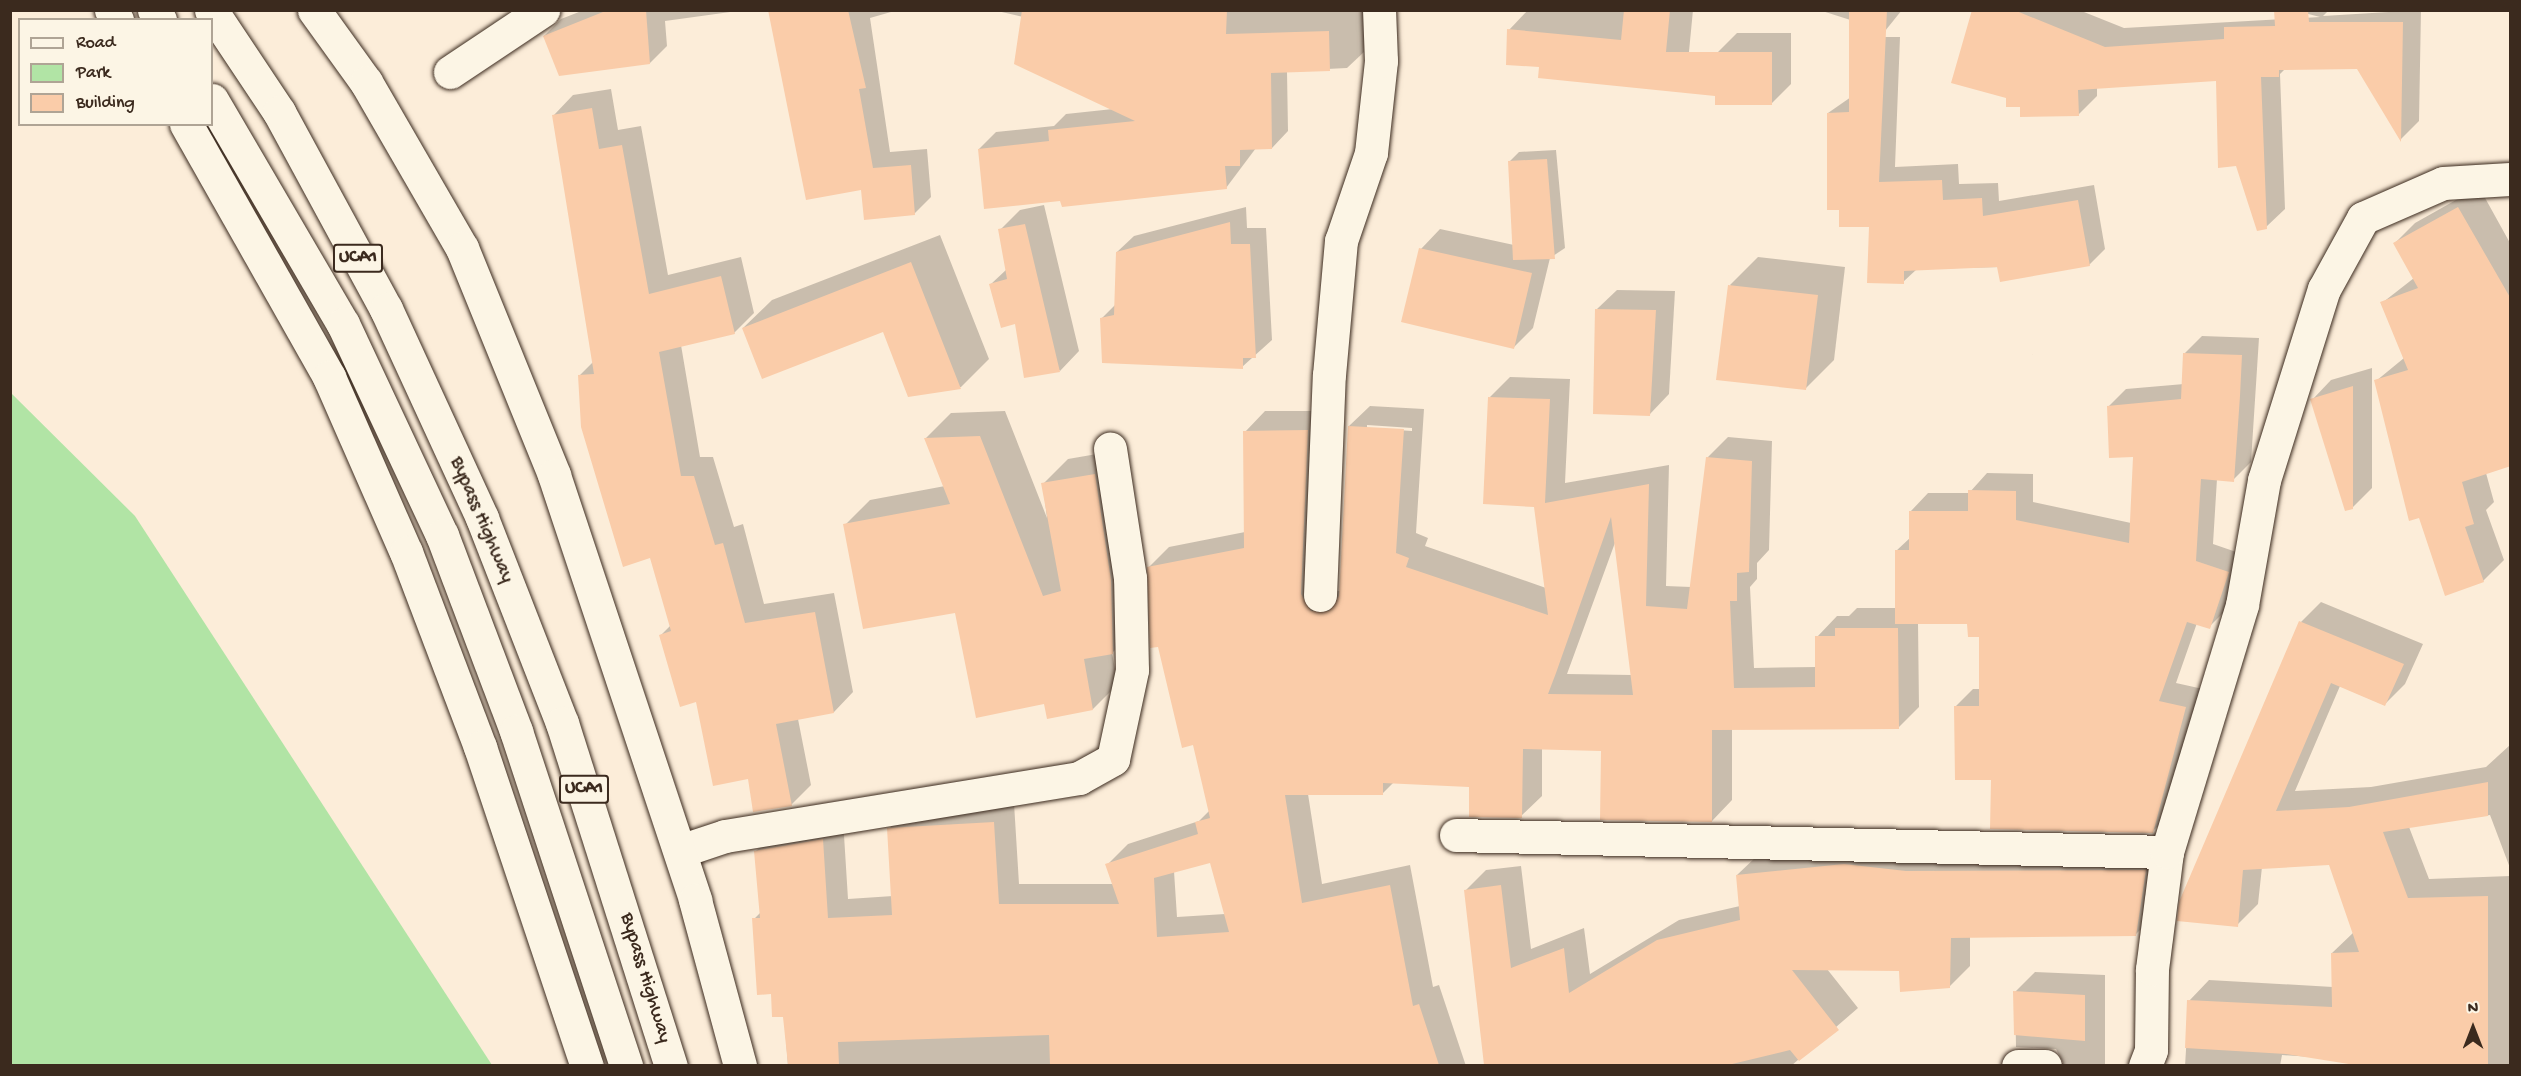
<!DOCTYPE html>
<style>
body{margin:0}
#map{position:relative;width:2521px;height:1076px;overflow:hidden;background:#fcedd9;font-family:"Gochi Hand",sans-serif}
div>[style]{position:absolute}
.green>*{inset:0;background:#b1e4a5}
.shadow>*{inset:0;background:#0003}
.building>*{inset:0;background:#facca9}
.roads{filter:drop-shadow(0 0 2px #3b2a1e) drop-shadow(0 0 2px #3b2a1e)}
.minor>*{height:33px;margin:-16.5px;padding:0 16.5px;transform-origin:16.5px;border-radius:16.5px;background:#fcf5e5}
.major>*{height:33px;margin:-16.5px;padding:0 16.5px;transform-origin:16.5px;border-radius:16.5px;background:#fcf5e5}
.highway>*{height:33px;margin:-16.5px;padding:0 16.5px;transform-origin:16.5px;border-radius:16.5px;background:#fcf5e5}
span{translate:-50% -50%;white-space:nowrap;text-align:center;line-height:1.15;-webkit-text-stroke:4.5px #fcf5e5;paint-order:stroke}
.shield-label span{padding:2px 4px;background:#fcf5e5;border:2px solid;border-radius:4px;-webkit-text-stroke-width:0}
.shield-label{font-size:18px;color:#3b2a1e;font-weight:700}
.street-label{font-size:20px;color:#3b2a1e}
.frame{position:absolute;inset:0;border:12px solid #3b2a1e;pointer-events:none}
.legend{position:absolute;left:18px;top:18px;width:195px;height:108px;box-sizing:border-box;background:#fcf5e5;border:2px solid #afa495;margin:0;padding:8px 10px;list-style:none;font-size:18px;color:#3b2a1e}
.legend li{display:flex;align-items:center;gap:12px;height:30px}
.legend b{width:30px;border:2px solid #afa495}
.north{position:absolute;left:2443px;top:998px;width:60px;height:60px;-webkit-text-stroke:4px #fcf5e5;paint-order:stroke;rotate:0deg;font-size:16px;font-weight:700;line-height:24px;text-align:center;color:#3b2a1e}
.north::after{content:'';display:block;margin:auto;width:21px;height:27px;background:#3b2a1e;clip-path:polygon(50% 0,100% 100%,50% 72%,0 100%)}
</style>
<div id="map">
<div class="green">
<i style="clip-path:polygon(10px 392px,135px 516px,492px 1065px,11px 1065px)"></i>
</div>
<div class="shadow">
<i style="clip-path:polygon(584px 10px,745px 10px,665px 21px,667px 46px,650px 63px,544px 36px,561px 19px)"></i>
<i style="clip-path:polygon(771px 10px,898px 10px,870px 18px,890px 152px,927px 149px,931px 197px,914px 214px,862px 189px)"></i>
<i style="clip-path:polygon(1365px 10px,1364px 52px,1347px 68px,1287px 71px,1288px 131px,1272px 148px,1256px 148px,1226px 188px,1061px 200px,979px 149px,996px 132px,1054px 126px,1066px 114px,1113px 109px,1023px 17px,993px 10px)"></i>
<i style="clip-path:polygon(1528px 10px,1693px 10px,1688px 62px,1541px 66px,1509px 30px)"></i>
<i style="clip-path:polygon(1819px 10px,1902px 10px,1885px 31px)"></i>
<i style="clip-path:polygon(1973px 10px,2079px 10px,2124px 28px,2320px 17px,2293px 10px,2329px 10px,2323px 16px,2421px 10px,2419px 121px,2401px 139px,2357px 67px,2286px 68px,2280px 74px,2285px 209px,2266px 227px,2217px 79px,2097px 87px,2097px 96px,2078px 115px,2022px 105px)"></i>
<i style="clip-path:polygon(1737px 33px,1791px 33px,1791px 84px,1771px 104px,1717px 53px)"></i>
<i style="clip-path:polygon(1867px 37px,1900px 37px,1895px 167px,1958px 164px,1959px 184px,1998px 183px,1999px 201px,2094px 185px,2105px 249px,2089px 265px,1917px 269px,1903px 282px,1871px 225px,1841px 209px,1828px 113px,1851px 97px)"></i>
<i style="clip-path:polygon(611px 89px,618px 130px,641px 126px,668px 275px,741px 257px,754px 313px,734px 333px,681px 345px,700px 457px,713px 457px,734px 527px,743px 524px,764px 604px,834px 593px,853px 692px,834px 712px,798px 719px,811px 785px,791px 805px,749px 777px,661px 635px,671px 625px,651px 557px,580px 375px,594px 361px,554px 115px,573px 95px)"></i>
<i style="clip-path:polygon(1556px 150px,1565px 248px,1550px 258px,1533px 328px,1514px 347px,1421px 249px,1440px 229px,1514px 245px,1509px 162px,1519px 152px)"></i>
<i style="clip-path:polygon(2479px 187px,2510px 243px,2510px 465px,2486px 473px,2494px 502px,2486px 510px,2504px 560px,2483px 581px,2376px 381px,2404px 358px,2382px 303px,2414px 278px,2395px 243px,2415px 223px)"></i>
<i style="clip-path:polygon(1044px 205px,1079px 351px,1060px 371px,991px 284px,1007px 269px,1000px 230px,1020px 210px)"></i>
<i style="clip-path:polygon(1246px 207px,1247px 228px,1266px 228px,1272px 340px,1242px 367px,1102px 318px,1116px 304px,1117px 252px,1134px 236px)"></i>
<i style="clip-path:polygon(940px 235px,989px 359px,961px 387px,909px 396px,884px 330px,743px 328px,772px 300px)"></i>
<i style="clip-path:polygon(1758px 257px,1845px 267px,1834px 360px,1805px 389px,1730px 285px)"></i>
<i style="clip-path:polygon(1617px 290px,1675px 291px,1669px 394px,1650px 414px,1597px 309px)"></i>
<i style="clip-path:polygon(evenodd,2202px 336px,2259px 338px,2251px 462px,2233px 480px,2217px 479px,2213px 544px,2245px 555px,2227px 609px,2209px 627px,2197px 623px,2176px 683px,2203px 689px,2170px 814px,2153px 831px,1993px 778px,1955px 707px,1973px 689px,1981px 689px,1981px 636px,1968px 622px,1918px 622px,1919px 707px,1899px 727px,1732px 729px,1732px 800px,1712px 821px,1603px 749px,1542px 748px,1542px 796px,1521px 816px,1471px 785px,1394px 782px,1382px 794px,1308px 794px,1322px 884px,1410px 865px,1433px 987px,1439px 985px,1466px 1066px,788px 1066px,784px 1015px,754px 919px,761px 912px,755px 852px,776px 831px,843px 819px,848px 899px,893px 896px,889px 829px,909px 808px,1014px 803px,1019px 884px,1114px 884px,1107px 865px,1128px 844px,1199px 821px,1210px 810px,1149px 567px,1169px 547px,1245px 532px,1245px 432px,1265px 411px,1328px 411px,1331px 591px,1340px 591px,1349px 426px,1370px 406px,1424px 409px,1416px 533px,1428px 538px,1425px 546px,1546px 588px,1536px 505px,1490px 397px,1510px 377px,1570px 379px,1565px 483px,1669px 465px,1666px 586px,1691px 587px,1707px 458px,1728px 437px,1772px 441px,1769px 550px,1757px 563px,1757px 579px,1750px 587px,1754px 668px,1817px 667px,1817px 637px,1837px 616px,1849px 616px,1857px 608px,1896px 608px,1896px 551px,1911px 537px,1911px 511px,1928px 493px,1969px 493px,1987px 473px,2033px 474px,2033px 502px,2131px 523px,2134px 456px,2109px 406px,2126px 389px,2184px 384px,2185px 353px,2202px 336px,1367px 425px,1412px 428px,1412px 431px,1367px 428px,1367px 425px,2202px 336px,1616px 540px,1632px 675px,1567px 674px,1616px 540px,2202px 336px,1211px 861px,1225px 914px,1177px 917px,1174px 871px,1211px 861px)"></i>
<i style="clip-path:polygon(2372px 368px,2372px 488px,2352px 508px,2312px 400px,2331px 380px)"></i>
<i style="clip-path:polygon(1005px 411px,1047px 518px,1043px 484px,1068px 459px,1120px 450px,1137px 628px,1112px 653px,1118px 684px,1093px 709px,1045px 702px,956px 612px,845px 525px,870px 500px,945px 486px,926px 438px,951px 413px)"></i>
<i style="clip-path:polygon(2321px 602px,2423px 644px,2405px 684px,2384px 705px,2340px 686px,2295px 791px,2371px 787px,2486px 767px,2510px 745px,2510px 868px,2490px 815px,2409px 827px,2429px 879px,2510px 876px,2510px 1066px,2357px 1066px,2357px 1060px,2282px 1055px,2280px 1066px,2185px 1066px,2189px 1001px,2209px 980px,2333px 987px,2332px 953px,2354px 932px,2330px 863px,2262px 867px,2258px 904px,2237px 925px,2179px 920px,2301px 622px)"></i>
<i style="clip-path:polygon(2165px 850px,2156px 914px,2136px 934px,1970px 936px,1970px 966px,1949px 987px,1900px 970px,1827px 969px,1858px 1008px,1791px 1066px,1485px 1066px,1466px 890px,1486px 870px,1521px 866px,1531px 949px,1584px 928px,1590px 974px,1679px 920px,1740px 906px,1737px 875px,1758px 855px)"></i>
<i style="clip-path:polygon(2035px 972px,2105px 975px,2105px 1066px,2036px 1066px,2063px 1063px,2056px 1049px,2016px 1047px,2015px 992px)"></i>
</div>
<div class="building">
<i style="clip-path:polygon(608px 10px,646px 10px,650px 64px,559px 76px,543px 36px)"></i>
<i style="clip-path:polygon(768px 10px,848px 10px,866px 88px,859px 89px,873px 168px,911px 165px,915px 215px,864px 220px,861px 190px,806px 200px)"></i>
<i style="clip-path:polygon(1022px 10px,1227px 10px,1226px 34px,1329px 31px,1330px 71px,1271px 73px,1272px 149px,1240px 150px,1240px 166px,1225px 166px,1227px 189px,1062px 207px,1060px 201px,984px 209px,978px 149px,1049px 141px,1048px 130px,1135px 121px,1014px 64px)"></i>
<i style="clip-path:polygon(1624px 10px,1670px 10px,1666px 52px,1772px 52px,1772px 105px,1715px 105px,1715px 96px,1538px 78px,1539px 67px,1506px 65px,1507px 29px,1621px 40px)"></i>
<i style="clip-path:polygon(1849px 10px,1887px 10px,1879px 182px,1942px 180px,1943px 200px,1982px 198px,1983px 216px,2078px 200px,2090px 266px,2000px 282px,1997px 267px,1904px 271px,1904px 284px,1867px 283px,1869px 227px,1839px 227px,1839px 210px,1827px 210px,1827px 113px,1849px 112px)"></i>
<i style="clip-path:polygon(1972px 10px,2014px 10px,2105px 47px,2224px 39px,2224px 27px,2275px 26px,2274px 10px,2308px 10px,2309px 22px,2403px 22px,2401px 142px,2357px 69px,2279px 70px,2279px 77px,2261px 77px,2267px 229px,2257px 231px,2236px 166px,2218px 168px,2216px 81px,2078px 90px,2079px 116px,2020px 117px,2020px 107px,2006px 107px,2006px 98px,1951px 83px)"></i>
<i style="clip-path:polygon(592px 108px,599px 149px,622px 145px,649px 294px,721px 276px,735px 334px,659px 352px,681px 476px,694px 476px,715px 545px,723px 543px,745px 623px,815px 612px,834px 713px,776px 724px,792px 806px,753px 812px,748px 779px,713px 786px,696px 702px,680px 707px,659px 635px,671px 631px,650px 558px,623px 567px,581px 427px,578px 375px,594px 374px,552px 115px)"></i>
<i style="clip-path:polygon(1547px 159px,1555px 259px,1513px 260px,1508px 161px)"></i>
<i style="clip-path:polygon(2458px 207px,2511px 299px,2511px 466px,2462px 482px,2474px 524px,2465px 527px,2484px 582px,2445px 596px,2419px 518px,2409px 521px,2374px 380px,2408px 370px,2380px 302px,2418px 288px,2393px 243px)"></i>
<i style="clip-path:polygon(1230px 222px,1231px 244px,1250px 244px,1256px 358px,1243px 358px,1243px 369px,1102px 363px,1100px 318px,1114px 315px,1116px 252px)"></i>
<i style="clip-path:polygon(1025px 224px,1060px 372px,1024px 378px,1015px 324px,1001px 328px,989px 284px,1007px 279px,998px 229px)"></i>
<i style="clip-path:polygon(1419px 248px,1532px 273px,1514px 349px,1401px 322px)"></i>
<i style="clip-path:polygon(911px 262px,961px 389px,908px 397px,883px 332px,762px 379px,742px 328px)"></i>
<i style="clip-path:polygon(1728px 285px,1818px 295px,1806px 390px,1716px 380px)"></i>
<i style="clip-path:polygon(1595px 309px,1656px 310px,1650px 416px,1593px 414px)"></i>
<i style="clip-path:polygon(2183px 353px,2242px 355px,2240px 396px,2234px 482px,2201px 479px,2196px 561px,2229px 572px,2210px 629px,2187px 622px,2159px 701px,2186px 707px,2153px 833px,1990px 829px,1991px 780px,1955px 780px,1954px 706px,1979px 706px,1979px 637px,1968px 637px,1967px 624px,1895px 624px,1895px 550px,1909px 550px,1909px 511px,1968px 511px,1968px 490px,2016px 491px,2016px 520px,2129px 543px,2133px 457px,2109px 458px,2107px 406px,2181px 399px)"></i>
<i style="clip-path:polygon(2353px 386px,2353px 509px,2345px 511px,2310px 399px)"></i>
<i style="clip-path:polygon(evenodd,1488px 397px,1550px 399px,1545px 503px,1649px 484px,1646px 606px,1687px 609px,1706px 457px,1752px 461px,1749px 572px,1737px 573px,1737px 601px,1730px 601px,1734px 688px,1815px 687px,1815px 636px,1835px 636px,1835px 628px,1898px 628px,1899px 729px,1712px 730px,1712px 822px,1600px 820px,1601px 751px,1523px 749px,1522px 818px,1469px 817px,1469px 787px,1383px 783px,1383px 795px,1285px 795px,1302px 903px,1390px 885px,1413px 1006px,1419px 1004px,1439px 1065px,1050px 1065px,1049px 1035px,838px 1042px,839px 1065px,788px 1065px,783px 1017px,772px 1017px,771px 994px,757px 995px,752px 918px,760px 918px,754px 851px,823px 839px,828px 918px,892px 915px,887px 828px,994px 822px,999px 904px,1119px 904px,1105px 864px,1198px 834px,1195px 822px,1210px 818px,1193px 745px,1182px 748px,1158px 647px,1150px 648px,1147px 567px,1244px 548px,1243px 431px,1308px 430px,1301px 594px,1311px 611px,1329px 611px,1339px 596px,1348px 426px,1404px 429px,1396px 553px,1409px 558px,1406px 567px,1548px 615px,1534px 507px,1483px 504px,1488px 397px,1611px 517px,1633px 695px,1548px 694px,1556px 673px,1611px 517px,1488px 397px,1210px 863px,1229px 932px,1157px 937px,1154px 878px,1210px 863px)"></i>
<i style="clip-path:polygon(980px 436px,1043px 596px,1061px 591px,1041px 483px,1095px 474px,1111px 580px,1113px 654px,1084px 659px,1093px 710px,1047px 719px,1044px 704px,976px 718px,955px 613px,863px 629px,843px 524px,950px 504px,924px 438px)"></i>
<i style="clip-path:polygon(2299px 621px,2404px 664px,2385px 706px,2331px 683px,2276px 811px,2349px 807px,2488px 782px,2488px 816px,2383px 832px,2408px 898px,2488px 896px,2488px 1065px,2355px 1065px,2286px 1054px,2185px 1048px,2187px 1000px,2332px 1007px,2331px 953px,2359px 952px,2329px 865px,2243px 870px,2238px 927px,2177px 921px,2179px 902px)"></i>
<i style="clip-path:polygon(1844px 864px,1906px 871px,2146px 870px,2136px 936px,1951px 938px,1950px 988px,1900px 992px,1899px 971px,1792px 970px,1839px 1030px,1799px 1061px,1790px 1050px,1728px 1065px,1484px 1065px,1464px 890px,1501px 885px,1511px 968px,1564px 948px,1569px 993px,1657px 940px,1740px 920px,1736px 875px)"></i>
<i style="clip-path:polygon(2013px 991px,2085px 995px,2085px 1041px,2014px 1035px)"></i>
</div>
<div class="roads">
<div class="minor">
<i style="left:450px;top:72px;width:112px;rotate:-33.7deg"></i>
<i style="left:1320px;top:595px;width:220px;rotate:-87.7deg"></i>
<i style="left:1329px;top:375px;width:135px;rotate:-84.9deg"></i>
<i style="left:1341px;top:241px;width:93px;rotate:-71.2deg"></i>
<i style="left:1371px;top:153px;width:93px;rotate:-83.8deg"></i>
<i style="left:1381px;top:61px;width:51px;rotate:-92.2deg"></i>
<i style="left:1456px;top:835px;width:711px;rotate:1.37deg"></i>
<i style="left:680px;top:851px;width:47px;rotate:-18.4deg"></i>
<i style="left:725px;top:836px;width:359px;rotate:-9.3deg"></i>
<i style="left:1079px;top:778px;width:39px;rotate:-29deg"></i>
<i style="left:1113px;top:759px;width:91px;rotate:-77.9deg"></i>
<i style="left:1132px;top:670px;width:92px;rotate:-91.2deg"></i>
<i style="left:1130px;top:578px;width:131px;rotate:-98.8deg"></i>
<i style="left:2018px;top:1066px;width:27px"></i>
<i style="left:2145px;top:1066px;width:17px;rotate:-69deg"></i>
<i style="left:2151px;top:1050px;width:81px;rotate:-89.3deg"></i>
<i style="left:2152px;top:969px;width:118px;rotate:-82.7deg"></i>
<i style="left:2167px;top:852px;width:258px;rotate:-73.1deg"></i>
<i style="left:2242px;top:605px;width:127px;rotate:-80deg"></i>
<i style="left:2264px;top:480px;width:200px;rotate:-72.6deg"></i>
<i style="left:2324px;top:289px;width:81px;rotate:-61.2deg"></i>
<i style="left:2363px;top:218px;width:87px;rotate:-23.6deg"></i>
<i style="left:2443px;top:183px;width:67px;rotate:-3.4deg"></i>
</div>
<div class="major">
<i style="left:154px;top:10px;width:12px;rotate:59deg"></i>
<i style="left:211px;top:10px;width:123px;rotate:56.3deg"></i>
<i style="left:279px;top:112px;width:224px;rotate:61.5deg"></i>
<i style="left:386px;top:309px;width:230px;rotate:65.3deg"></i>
<i style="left:482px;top:518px;width:220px;rotate:68.7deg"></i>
<i style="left:562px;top:723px;width:360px;rotate:72.4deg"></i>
<i style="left:212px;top:100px;width:259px;rotate:59.7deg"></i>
<i style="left:343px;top:324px;width:233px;rotate:64.9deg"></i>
<i style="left:442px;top:535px;width:210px;rotate:69.3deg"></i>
<i style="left:516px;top:731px;width:353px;rotate:71.8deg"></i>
</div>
<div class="highway">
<i style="left:111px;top:10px;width:12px;rotate:59deg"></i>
<i style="left:314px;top:10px;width:89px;rotate:54.2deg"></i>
<i style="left:366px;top:82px;width:192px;rotate:60deg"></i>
<i style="left:462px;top:248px;width:245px;rotate:67.9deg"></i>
<i style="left:554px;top:475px;width:448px;rotate:71.6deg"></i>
<i style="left:695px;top:900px;width:172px;rotate:74.8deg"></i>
<i style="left:186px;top:124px;width:291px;rotate:60.5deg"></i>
<i style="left:329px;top:377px;width:191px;rotate:66.3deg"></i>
<i style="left:406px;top:552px;width:209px;rotate:69.2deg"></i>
<i style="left:480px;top:747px;width:336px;rotate:71.5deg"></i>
</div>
</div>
<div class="shield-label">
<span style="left:358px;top:258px">UCA1</span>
<span style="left:584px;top:789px">UCA1</span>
</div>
<div class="street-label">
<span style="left:481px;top:520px;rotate:67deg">Bypass Highway</span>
<span style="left:645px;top:978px;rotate:73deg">Bypass Highway</span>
</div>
<div class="frame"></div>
<ul class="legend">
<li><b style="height:8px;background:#fcf5e5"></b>Road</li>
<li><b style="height:16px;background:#b1e4a5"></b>Park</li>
<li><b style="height:16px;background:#facca9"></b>Building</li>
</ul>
<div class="north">N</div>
</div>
